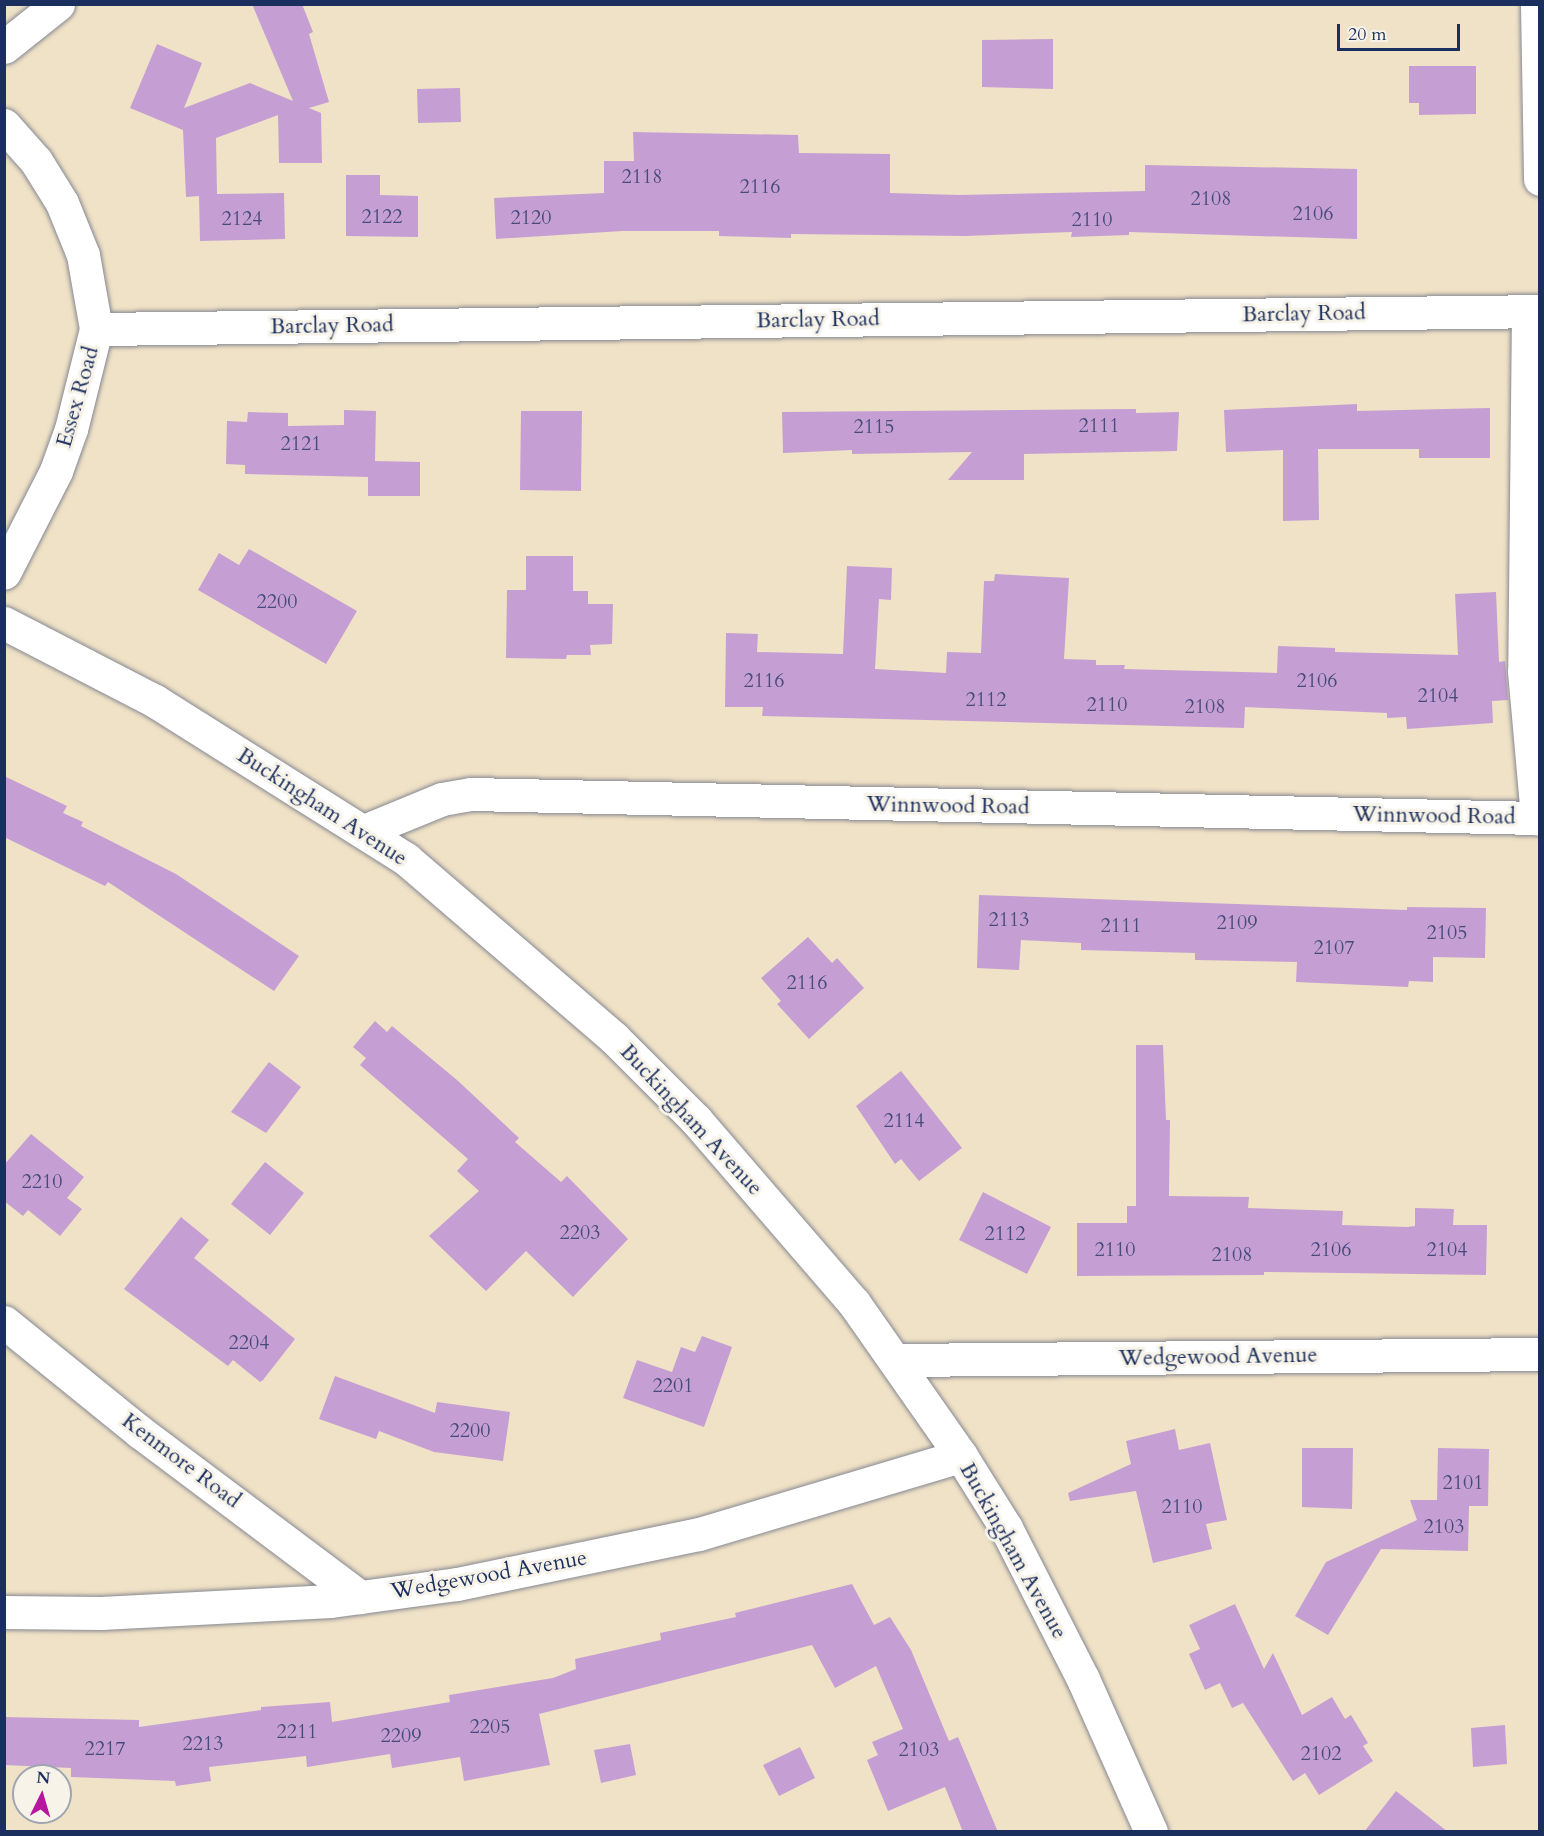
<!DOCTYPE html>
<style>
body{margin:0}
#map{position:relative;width:1544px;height:1836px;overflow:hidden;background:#f0e2c6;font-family:Cardo,serif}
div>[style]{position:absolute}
.building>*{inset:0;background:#c59fd3}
.roads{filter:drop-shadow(0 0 2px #868892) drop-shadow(0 0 2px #868892)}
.minor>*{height:33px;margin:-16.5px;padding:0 16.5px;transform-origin:16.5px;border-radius:16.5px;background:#fff}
span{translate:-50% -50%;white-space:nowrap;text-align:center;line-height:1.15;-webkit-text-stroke:6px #f7f3e8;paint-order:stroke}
.number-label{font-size:20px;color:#464b7b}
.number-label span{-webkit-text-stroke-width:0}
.street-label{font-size:22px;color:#1b2f5e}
.frame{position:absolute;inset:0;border:6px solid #1b2f5e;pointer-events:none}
.north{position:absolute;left:12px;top:1764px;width:60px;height:60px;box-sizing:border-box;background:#f7f3e8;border:2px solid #9fa5b1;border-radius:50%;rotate:5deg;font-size:16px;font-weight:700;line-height:24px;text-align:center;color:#1b2f5e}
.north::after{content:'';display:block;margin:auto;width:21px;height:27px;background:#b5179e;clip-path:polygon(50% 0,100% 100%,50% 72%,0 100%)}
.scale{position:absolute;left:1337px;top:24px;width:123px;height:27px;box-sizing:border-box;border:3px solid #1b2f5e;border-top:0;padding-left:8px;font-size:18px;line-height:21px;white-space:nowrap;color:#1b2f5e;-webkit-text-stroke:4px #f7f3e8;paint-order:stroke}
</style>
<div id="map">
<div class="building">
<i style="clip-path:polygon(252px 4px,302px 4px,313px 32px,309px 34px,329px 102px,309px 108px,321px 113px,322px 163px,279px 163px,278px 115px,216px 138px,217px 194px,284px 193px,285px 239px,200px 241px,199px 196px,186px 197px,183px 130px,130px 108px,157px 44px,202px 63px,184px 108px,250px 83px,293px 101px)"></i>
<i style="clip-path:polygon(1053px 39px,1053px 89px,982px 87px,982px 40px)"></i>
<i style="clip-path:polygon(1409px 66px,1476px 66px,1476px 114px,1419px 115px,1419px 103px,1409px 103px)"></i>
<i style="clip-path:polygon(460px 88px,461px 122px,418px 123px,417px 89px)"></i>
<i style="clip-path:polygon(633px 132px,798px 135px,799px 153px,890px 154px,890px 193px,959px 195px,1145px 191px,1145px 165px,1357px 169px,1357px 239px,1129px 232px,1129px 235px,1071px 237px,1072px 232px,966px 236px,791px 234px,791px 238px,719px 236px,719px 231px,622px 231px,496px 239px,494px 198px,604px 193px,604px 161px,634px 161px)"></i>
<i style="clip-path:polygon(346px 175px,380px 175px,380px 195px,418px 196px,418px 237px,346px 236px)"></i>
<i style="clip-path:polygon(1357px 404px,1357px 411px,1490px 408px,1490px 458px,1419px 458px,1419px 449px,1318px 449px,1319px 520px,1283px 521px,1283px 450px,1226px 452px,1224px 410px)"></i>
<i style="clip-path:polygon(1136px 409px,1136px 413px,1179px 412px,1177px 451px,1024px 454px,1024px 480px,948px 480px,972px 452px,852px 454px,852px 450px,783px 453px,782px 412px)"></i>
<i style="clip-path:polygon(344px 410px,376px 411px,375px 461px,420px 462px,420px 496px,368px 496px,368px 477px,245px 474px,245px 465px,226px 464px,227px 421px,247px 422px,248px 412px,288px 413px,288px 426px,344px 425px)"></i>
<i style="clip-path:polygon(521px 411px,582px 411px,581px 491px,520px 490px)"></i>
<i style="clip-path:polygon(249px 549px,357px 611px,326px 664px,198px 590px,219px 553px,239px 565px)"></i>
<i style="clip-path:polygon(526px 556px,573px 556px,573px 591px,588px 591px,588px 604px,613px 604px,612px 644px,590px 645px,591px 655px,567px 655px,566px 659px,506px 658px,507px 590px,526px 590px)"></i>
<i style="clip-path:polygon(847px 566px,892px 568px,891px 600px,879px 599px,875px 669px,946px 673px,947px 652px,981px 653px,984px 581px,994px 581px,995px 574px,1069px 578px,1064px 659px,1096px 660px,1096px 665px,1125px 665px,1124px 669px,1277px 673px,1278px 646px,1335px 648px,1335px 652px,1458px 655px,1455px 594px,1496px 592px,1499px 662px,1505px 661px,1508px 700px,1492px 701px,1493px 723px,1407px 729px,1406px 717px,1387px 718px,1387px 713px,1245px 707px,1244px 728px,762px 716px,763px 707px,725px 707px,726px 633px,758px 634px,757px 652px,843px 654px)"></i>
<i style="clip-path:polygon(4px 776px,67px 806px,63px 813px,83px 822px,81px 826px,176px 874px,299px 956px,274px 991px,108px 882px,105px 886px,4px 837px)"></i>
<i style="clip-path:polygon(979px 895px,1407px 910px,1407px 907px,1486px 908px,1485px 958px,1433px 957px,1433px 982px,1409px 981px,1408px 987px,1296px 982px,1297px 962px,1195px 960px,1195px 953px,1081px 950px,1081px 943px,1021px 940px,1019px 970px,977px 968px)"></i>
<i style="clip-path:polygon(808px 937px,832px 963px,837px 958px,864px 988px,809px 1039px,777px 1004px,781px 1001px,761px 978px)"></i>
<i style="clip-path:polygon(375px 1021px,387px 1032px,392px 1026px,457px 1080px,519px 1138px,515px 1142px,561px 1182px,567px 1176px,628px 1239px,573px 1297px,526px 1251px,486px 1291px,429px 1236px,479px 1191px,457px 1171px,468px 1159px,360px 1065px,366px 1058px,353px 1047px)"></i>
<i style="clip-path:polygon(1136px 1045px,1163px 1045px,1166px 1120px,1170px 1120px,1169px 1196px,1249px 1197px,1248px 1208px,1343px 1211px,1342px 1225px,1407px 1227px,1415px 1226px,1415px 1208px,1454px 1209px,1453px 1225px,1487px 1225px,1486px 1275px,1264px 1272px,1264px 1275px,1077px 1276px,1077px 1223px,1127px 1223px,1127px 1206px,1136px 1206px)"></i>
<i style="clip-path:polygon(269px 1062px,301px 1087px,266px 1133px,231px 1112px)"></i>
<i style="clip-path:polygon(901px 1071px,962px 1148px,919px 1181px,901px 1159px,895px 1164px,856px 1106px)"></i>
<i style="clip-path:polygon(31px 1134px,84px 1177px,67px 1198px,82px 1209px,60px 1236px,28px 1210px,23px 1216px,4px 1201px,4px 1165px)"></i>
<i style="clip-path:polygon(265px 1162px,304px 1193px,270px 1235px,231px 1204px)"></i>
<i style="clip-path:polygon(983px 1192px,1051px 1227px,1027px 1274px,959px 1240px)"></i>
<i style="clip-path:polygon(181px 1217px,209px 1240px,194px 1258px,295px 1339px,263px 1380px,260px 1382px,233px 1360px,228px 1366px,124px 1289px)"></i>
<i style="clip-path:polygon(702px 1336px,732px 1347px,704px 1427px,623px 1398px,637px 1360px,672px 1372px,681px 1347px,695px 1352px)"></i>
<i style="clip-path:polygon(335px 1376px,435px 1413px,437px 1402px,510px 1412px,503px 1461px,434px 1452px,379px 1431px,376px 1439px,319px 1419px)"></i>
<i style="clip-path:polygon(1175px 1429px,1179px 1450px,1210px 1443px,1227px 1520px,1206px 1524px,1212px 1549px,1153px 1563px,1136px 1491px,1070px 1501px,1068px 1493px,1131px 1464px,1126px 1441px)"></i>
<i style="clip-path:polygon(1302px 1448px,1353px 1448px,1352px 1509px,1302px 1507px)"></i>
<i style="clip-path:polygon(1438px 1448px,1489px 1449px,1488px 1506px,1469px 1506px,1468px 1551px,1381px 1549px,1328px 1635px,1295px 1616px,1326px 1562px,1417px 1520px,1410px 1500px,1437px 1500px)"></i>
<i style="clip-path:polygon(852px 1584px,874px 1625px,890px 1617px,911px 1650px,949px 1741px,958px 1737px,998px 1832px,963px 1832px,945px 1787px,888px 1811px,867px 1760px,878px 1755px,872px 1742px,903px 1729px,876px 1666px,835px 1688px,812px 1645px,539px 1714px,550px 1765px,464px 1781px,460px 1757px,392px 1768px,390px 1754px,307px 1767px,306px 1756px,209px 1767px,211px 1781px,176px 1786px,175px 1781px,71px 1777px,71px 1768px,4px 1765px,4px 1717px,139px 1720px,139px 1727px,261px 1710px,261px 1707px,330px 1702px,332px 1722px,450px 1702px,449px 1695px,553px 1678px,576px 1669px,575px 1659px,661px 1640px,660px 1633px,736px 1617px,735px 1613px)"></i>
<i style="clip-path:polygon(1235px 1604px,1264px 1669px,1273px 1653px,1302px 1715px,1332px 1697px,1345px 1719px,1351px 1715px,1368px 1743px,1363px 1746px,1373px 1761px,1319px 1795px,1305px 1773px,1293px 1781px,1243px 1703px,1232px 1708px,1220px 1683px,1205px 1690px,1189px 1654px,1200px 1649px,1189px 1625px)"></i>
<i style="clip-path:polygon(1505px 1725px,1507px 1764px,1473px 1767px,1471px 1728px)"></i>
<i style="clip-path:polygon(630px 1744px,636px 1775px,601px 1783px,594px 1750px)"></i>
<i style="clip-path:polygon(800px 1747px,815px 1778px,779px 1796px,763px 1765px)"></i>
<i style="clip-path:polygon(1396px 1791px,1448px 1832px,1364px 1832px)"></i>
</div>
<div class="roads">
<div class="minor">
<i style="left:1537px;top:4px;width:175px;rotate:89deg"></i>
<i style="left:4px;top:47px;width:69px;rotate:-38.5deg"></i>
<i style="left:4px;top:125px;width:48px;rotate:48.4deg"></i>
<i style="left:36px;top:161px;width:49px;rotate:58.2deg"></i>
<i style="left:62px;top:203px;width:56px;rotate:68deg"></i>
<i style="left:83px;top:255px;width:75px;rotate:80deg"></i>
<i style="left:96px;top:329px;width:103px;rotate:104deg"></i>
<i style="left:71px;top:429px;width:45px;rotate:109.7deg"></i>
<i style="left:56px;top:471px;width:114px;rotate:117deg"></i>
<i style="left:1528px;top:311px;width:360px;rotate:90.6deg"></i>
<i style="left:1524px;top:671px;width:148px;rotate:84.9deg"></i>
<i style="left:96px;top:329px;width:1444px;rotate:-0.71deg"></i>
<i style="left:4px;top:623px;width:170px;rotate:27.3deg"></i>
<i style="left:155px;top:701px;width:297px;rotate:32.2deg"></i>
<i style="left:406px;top:859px;width:274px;rotate:40.7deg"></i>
<i style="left:614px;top:1038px;width:116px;rotate:45deg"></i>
<i style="left:696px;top:1120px;width:242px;rotate:49.2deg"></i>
<i style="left:854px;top:1303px;width:187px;rotate:55deg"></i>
<i style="left:961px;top:1456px;width:85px;rotate:58deg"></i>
<i style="left:1006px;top:1528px;width:169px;rotate:63deg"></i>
<i style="left:1083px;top:1679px;width:167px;rotate:66deg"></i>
<i style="left:364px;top:831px;width:84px;rotate:-22.3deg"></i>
<i style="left:442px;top:799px;width:29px;rotate:-10deg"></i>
<i style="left:471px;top:794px;width:1069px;rotate:1.29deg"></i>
<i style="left:4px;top:1322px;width:175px;rotate:39deg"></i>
<i style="left:140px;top:1432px;width:275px;rotate:36.9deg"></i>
<i style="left:896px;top:1360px;width:644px;rotate:-0.53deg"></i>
<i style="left:4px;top:1612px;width:97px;rotate:0.6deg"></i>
<i style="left:101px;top:1613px;width:230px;rotate:-3deg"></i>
<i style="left:331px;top:1601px;width:127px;rotate:-7.7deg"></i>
<i style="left:457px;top:1584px;width:247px;rotate:-11.7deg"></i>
<i style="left:699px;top:1534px;width:273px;rotate:-16.6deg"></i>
</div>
</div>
<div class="number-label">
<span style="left:642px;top:176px">2118</span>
<span style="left:760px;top:186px">2116</span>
<span style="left:1211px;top:198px">2108</span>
<span style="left:1313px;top:213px">2106</span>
<span style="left:382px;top:216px">2122</span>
<span style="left:531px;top:217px">2120</span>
<span style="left:242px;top:218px">2124</span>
<span style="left:1092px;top:219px">2110</span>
<span style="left:1099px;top:425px">2111</span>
<span style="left:874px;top:426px">2115</span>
<span style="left:301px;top:443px">2121</span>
<span style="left:277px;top:601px">2200</span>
<span style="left:764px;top:680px">2116</span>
<span style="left:1317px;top:680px">2106</span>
<span style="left:1438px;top:695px">2104</span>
<span style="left:986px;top:699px">2112</span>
<span style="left:1107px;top:704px">2110</span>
<span style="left:1205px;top:706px">2108</span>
<span style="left:1009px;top:919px">2113</span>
<span style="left:1237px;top:922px">2109</span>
<span style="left:1121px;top:925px">2111</span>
<span style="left:1447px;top:932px">2105</span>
<span style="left:1334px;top:947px">2107</span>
<span style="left:807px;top:982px">2116</span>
<span style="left:904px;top:1120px">2114</span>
<span style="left:42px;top:1181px">2210</span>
<span style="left:580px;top:1232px">2203</span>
<span style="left:1005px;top:1233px">2112</span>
<span style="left:1115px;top:1249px">2110</span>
<span style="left:1331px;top:1249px">2106</span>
<span style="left:1447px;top:1249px">2104</span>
<span style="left:1232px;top:1254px">2108</span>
<span style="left:249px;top:1342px">2204</span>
<span style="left:673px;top:1385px">2201</span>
<span style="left:470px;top:1430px">2200</span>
<span style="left:1463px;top:1482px">2101</span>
<span style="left:1182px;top:1506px">2110</span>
<span style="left:1444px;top:1526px">2103</span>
<span style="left:490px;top:1726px">2205</span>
<span style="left:297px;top:1731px">2211</span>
<span style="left:401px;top:1735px">2209</span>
<span style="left:203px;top:1743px">2213</span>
<span style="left:105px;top:1748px">2217</span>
<span style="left:919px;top:1749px">2103</span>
<span style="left:1321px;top:1753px">2102</span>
</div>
<div class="street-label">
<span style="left:1304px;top:314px;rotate:-1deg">Barclay Road</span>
<span style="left:818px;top:320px;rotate:-1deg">Barclay Road</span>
<span style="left:332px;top:326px;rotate:-1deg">Barclay Road</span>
<span style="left:78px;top:397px;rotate:-74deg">Essex Road</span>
<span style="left:948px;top:806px;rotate:1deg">Winnwood Road</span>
<span style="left:322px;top:807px;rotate:33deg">Buckingham Avenue</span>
<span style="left:1434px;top:816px;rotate:1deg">Winnwood Road</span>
<span style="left:691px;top:1120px;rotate:47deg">Buckingham Avenue</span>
<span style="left:1218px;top:1357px;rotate:-1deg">Wedgewood Avenue</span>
<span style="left:181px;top:1461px;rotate:37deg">Kenmore Road</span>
<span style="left:1013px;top:1551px;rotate:61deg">Buckingham Avenue</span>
<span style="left:489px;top:1575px;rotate:-10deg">Wedgewood Avenue</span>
</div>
<div class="frame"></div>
<div class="north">N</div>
<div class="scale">20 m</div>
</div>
